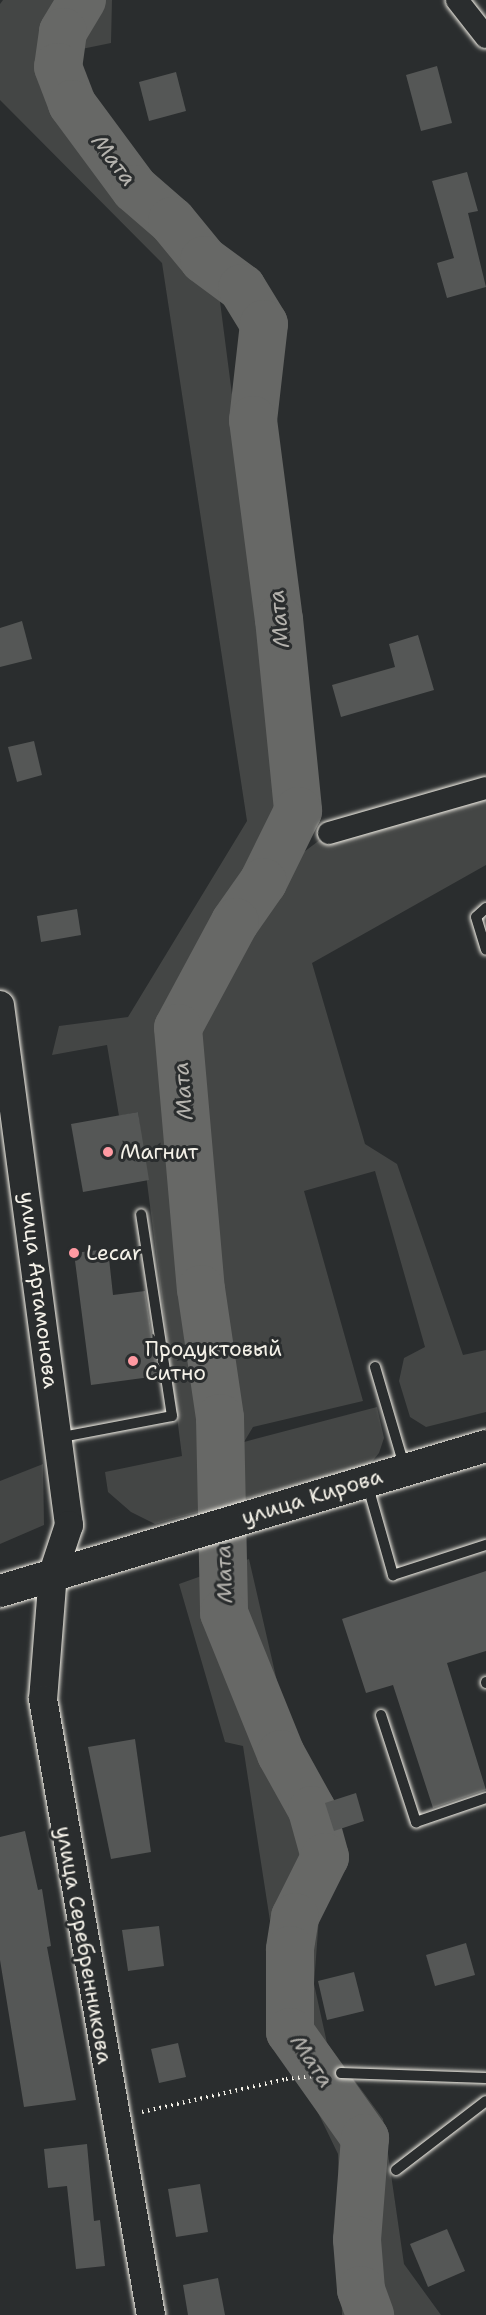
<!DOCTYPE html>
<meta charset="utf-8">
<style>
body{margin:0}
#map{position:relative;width:486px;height:2315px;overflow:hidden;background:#2a2d2e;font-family:"Shantell Sans",sans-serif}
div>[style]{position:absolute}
.green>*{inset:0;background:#444645}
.river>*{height:48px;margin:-24px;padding:0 24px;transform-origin:24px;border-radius:24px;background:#676866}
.building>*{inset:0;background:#555756}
.path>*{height:4px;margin-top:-2px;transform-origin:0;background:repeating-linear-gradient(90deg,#f4f1e8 0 1.5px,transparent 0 6px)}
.roads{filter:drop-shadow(0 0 2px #f4f1e8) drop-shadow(0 0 2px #f4f1e8)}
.service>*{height:10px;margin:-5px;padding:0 5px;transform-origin:5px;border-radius:5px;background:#2a2d2e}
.minor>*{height:22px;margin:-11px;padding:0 11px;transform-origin:11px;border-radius:11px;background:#2a2d2e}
.tertiary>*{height:28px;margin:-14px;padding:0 14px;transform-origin:14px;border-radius:14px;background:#2a2d2e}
.secondary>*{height:32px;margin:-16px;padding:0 16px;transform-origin:16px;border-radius:16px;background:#2a2d2e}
.dots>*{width:16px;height:16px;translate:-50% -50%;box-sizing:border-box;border:3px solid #2a2d2e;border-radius:50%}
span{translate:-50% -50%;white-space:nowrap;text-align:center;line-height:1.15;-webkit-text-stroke:6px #2a2d2e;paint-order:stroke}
.poi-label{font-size:21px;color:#f4f1e8}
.left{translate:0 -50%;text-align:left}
.street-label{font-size:21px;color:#f4f1e8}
.water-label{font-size:22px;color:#b5b3ae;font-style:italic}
</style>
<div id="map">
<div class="green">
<i style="clip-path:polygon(3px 0,112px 0,111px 43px,67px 52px,76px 93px,214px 255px,285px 805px,296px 858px,329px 833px,486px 788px,486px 865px,312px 963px,365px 1144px,397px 1164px,463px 1355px,486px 1350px,486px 1412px,426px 1427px,410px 1417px,399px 1381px,404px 1358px,425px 1347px,375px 1171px,304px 1191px,363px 1401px,253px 1427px,244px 1442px,377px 1407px,384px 1438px,379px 1453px,370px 1464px,155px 1524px,131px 1512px,108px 1492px,105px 1472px,182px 1456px,138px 1112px,119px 1116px,107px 1045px,52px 1055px,59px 1026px,128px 1017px,247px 821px,162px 263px,0 100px,0 4px)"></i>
<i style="clip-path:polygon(43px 1464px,44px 1525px,0 1544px,0 1481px)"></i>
<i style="clip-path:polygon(249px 1559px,322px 1878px,314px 1984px,327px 2043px,383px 2119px,404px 2264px,441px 2315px,342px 2315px,338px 2154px,291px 2057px,243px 1746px,225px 1742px,179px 1584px)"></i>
</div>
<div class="river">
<i style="left:82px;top:0;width:37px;rotate:121deg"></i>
<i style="left:63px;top:32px;width:35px;rotate:98deg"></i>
<i style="left:58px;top:67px;width:40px;rotate:69deg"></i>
<i style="left:72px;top:104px;width:106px;rotate:53.5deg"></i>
<i style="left:135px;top:189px;width:49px;rotate:40.9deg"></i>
<i style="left:172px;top:221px;width:50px;rotate:50.6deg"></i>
<i style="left:204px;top:260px;width:47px;rotate:36.4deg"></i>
<i style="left:242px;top:288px;width:42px;rotate:58.6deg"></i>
<i style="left:264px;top:324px;width:97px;rotate:96.5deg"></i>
<i style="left:253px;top:420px;width:201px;rotate:82.6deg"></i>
<i style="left:279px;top:619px;width:193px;rotate:84.3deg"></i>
<i style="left:298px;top:811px;width:79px;rotate:116.2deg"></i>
<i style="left:263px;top:882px;width:49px;rotate:125deg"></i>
<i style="left:235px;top:922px;width:120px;rotate:118.3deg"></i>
<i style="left:178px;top:1028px;width:262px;rotate:85deg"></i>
<i style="left:201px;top:1289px;width:130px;rotate:81.6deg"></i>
<i style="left:220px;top:1418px;width:195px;rotate:88.8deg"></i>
<i style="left:224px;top:1613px;width:152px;rotate:68deg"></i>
<i style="left:281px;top:1754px;width:64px;rotate:61deg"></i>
<i style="left:312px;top:1810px;width:49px;rotate:74.5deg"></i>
<i style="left:325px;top:1857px;width:67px;rotate:116.6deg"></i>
<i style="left:295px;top:1917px;width:33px;rotate:99deg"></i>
<i style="left:290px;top:1950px;width:82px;rotate:90deg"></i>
<i style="left:290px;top:2032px;width:130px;rotate:54.7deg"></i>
<i style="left:365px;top:2138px;width:102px;rotate:94.5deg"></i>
<i style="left:357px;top:2240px;width:50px;rotate:85.4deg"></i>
<i style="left:361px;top:2290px;width:27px;rotate:70deg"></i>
</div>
<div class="building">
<i style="clip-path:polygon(437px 66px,452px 123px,421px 131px,406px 75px)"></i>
<i style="clip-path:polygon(176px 72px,186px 111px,149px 121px,139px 82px)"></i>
<i style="clip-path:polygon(467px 172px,478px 211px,468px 213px,486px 287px,447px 298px,437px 263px,454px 258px,432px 181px)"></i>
<i style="clip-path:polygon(22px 621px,32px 659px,0 667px,0 628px)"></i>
<i style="clip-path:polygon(418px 635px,434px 690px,341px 717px,332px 685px,395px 667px,389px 644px)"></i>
<i style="clip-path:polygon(34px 741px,42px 775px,17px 782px,8px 747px)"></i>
<i style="clip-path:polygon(77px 909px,81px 935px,41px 942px,37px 916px)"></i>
<i style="clip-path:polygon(138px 1112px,149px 1180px,83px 1192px,71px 1124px)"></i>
<i style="clip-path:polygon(108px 1249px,113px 1295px,145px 1291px,158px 1376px,91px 1385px,74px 1253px)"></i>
<i style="clip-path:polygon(486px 1571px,486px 1651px,447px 1663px,486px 1790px,433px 1808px,393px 1685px,366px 1693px,342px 1619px)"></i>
<i style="clip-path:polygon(135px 1739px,151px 1852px,111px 1859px,88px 1747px)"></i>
<i style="clip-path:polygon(356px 1793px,364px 1821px,334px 1831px,325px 1803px)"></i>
<i style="clip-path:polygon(25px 1831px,38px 1890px,42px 1889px,51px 1946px,47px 1947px,76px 2100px,24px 2107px,0 1960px,0 1837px)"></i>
<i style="clip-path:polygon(159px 1926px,164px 1966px,128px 1971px,122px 1930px)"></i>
<i style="clip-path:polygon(466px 1943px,475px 1975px,435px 1986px,426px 1955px)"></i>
<i style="clip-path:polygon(354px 1972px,364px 2011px,327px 2020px,318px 1981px)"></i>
<i style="clip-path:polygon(178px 2043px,186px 2077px,159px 2083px,151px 2049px)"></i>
<i style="clip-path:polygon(87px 2144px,94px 2221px,100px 2220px,105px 2266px,76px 2269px,67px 2186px,48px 2188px,44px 2149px)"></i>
<i style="clip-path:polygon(200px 2184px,208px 2232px,176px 2237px,168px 2189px)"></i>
<i style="clip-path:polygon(447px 2229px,465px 2271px,428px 2287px,410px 2244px)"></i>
<i style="clip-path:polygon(218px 2278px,225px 2315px,188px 2315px,183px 2285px)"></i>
</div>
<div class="path">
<i style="left:142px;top:2112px;width:148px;rotate:-12.9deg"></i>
<i style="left:286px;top:2079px;width:37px;rotate:-6deg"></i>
</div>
<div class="roads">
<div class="service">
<i style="left:486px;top:908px;width:13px;rotate:138deg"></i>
<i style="left:476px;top:917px;width:34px;rotate:73deg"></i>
<i style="left:375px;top:1367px;width:106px;rotate:73.6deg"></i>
<i style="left:57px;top:1438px;width:117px;rotate:-10.8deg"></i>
<i style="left:172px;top:1416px;width:204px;rotate:-98.7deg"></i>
<i style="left:367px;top:1483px;width:96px;rotate:74.2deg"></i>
<i style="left:393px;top:1575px;width:98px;rotate:-17.9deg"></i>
<i style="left:486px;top:1682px;width:1px;rotate:90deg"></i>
<i style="left:381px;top:1715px;width:113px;rotate:71.9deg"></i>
<i style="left:416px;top:1822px;width:74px;rotate:-18.9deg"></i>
<i style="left:341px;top:2073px;width:145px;rotate:2deg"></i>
<i style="left:396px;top:2170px;width:113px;rotate:-37.5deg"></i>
</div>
<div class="minor">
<i style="left:457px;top:0;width:47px;rotate:51.9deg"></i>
<i style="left:329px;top:833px;width:163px;rotate:-16deg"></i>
</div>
<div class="tertiary">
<i style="left:0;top:1005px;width:525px;rotate:82.44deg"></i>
<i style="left:69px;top:1525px;width:51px;rotate:108.4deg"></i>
<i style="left:53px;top:1573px;width:126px;rotate:94.5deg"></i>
<i style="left:43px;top:1699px;width:625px;rotate:80.06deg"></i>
</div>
<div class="secondary">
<i style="left:0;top:1591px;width:507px;rotate:-16.61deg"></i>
</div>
</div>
<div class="dots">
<i style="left:108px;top:1152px;background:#ff9aa2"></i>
<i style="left:74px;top:1253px;background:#ff9aa2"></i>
<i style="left:133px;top:1361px;background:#ff9aa2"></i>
</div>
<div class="poi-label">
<span class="left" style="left:120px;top:1152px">Магнит</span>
<span class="left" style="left:86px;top:1253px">Lecar</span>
<span class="left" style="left:145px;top:1361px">Продуктовый<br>Ситно</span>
</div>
<div class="street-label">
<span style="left:39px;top:1290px;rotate:83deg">улица Артамонова</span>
<span style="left:312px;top:1497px;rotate:-17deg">улица Кирова</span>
<span style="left:84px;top:1945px;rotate:80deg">улица Серебренникова</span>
</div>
<div class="water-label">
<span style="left:114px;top:160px;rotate:53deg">Мата</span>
<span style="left:279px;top:619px;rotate:-96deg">Мата</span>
<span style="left:183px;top:1091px;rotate:-95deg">Мата</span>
<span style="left:224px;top:1574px;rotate:-92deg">Мата</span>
<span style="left:312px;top:2061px;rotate:56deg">Мата</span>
</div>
</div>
